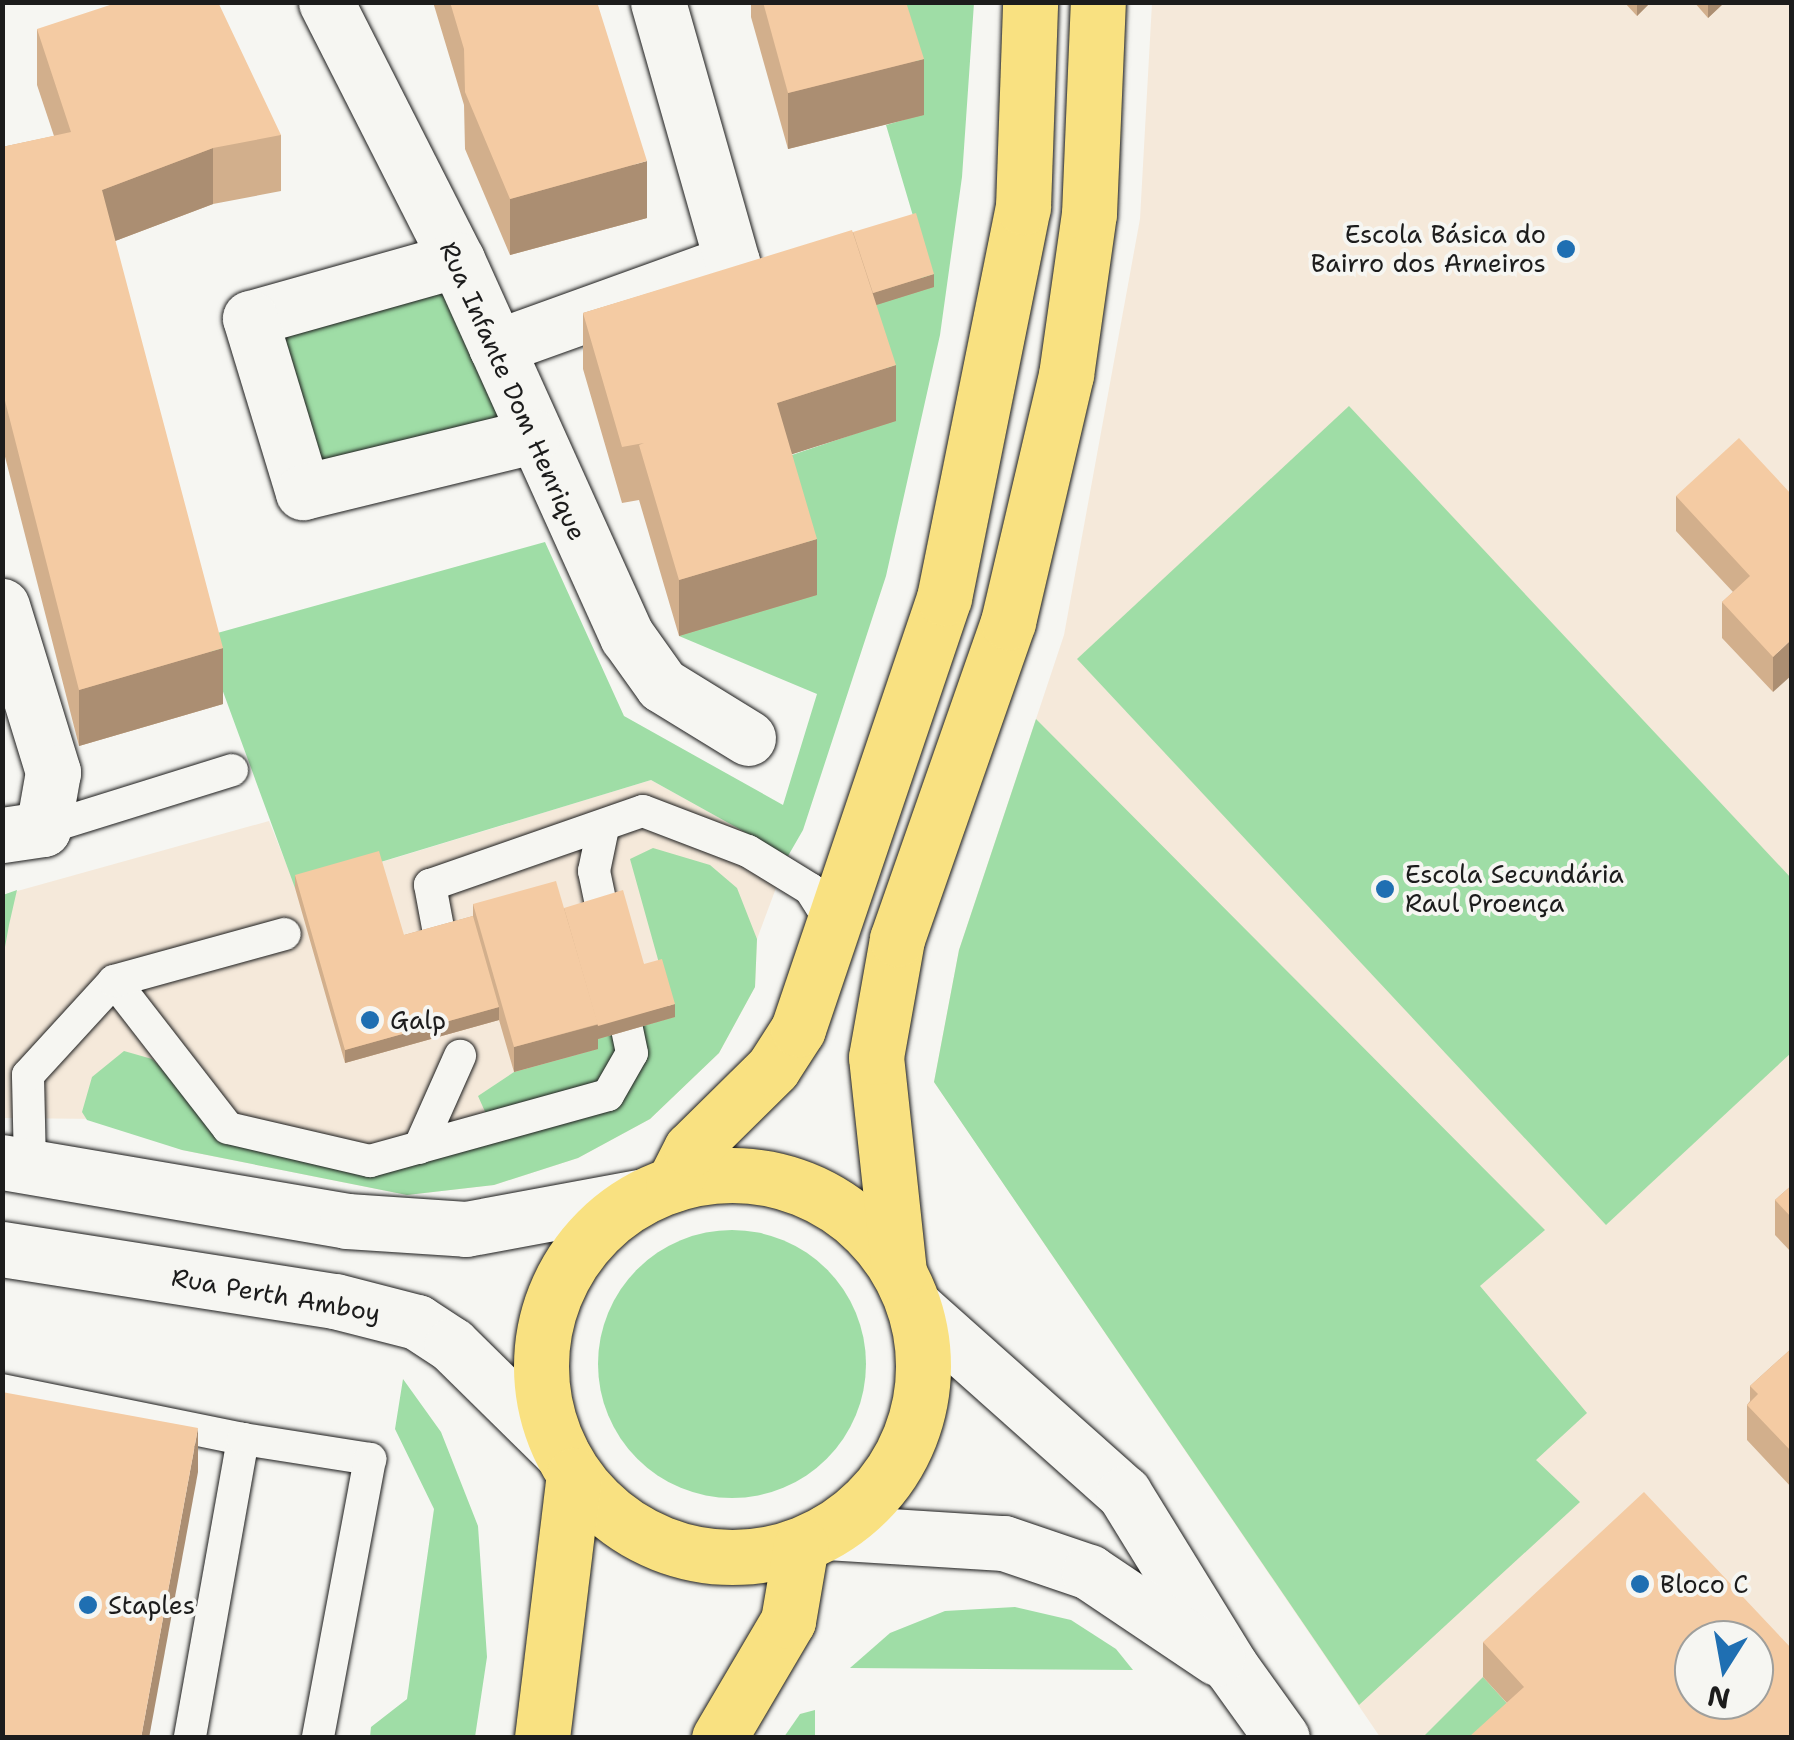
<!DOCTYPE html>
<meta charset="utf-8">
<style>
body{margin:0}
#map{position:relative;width:1794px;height:1740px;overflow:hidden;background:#f6f6f2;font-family:"Shantell Sans",sans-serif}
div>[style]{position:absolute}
.built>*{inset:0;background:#f5e9da}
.green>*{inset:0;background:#9fdda6}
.round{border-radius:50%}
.roads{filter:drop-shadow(0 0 2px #1c1c1c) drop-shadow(0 0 2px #1c1c1c)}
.lane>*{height:32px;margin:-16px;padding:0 16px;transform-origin:16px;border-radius:16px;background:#f6f6f2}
.street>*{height:55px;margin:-27.5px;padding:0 27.5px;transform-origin:27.5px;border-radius:27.5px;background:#f6f6f2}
.secondary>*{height:55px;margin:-27.5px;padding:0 27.5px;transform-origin:27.5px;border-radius:27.5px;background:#f6f6f2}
.primary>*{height:55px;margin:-27.5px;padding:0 27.5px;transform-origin:27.5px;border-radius:27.5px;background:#f9e181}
.primary>.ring{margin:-27.5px;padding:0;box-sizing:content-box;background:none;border:55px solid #f9e181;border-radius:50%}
.wall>*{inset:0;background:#d2af8c}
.shaded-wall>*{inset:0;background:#ab8e72}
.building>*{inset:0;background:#f4cba3}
.dots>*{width:28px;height:28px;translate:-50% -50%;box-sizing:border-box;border:5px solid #f6f6f2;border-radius:50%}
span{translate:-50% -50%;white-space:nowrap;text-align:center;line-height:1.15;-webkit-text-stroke:8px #f6f6f2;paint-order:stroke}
.poi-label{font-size:25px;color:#1c1c1c}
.right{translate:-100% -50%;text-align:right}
.left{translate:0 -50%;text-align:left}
.street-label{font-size:25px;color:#1c1c1c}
.frame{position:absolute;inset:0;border:5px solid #1c1c1c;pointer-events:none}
.north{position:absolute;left:1674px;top:1620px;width:100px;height:100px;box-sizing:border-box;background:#f6f6f2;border:2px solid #9f9f9c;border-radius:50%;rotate:191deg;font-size:28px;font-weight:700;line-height:40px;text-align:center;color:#1c1c1c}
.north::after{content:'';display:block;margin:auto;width:35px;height:45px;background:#1f6fb2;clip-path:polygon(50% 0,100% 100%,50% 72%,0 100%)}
</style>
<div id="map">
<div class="built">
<i style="clip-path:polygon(evenodd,1152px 3px,1791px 3px,1791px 1737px,1380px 1737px,934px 1082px,959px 950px,1064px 635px,1140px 219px,1152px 3px,1694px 1640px,1754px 1640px,1754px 1700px,1694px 1700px,1694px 1640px)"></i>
<i style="clip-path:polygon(651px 780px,788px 856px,757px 939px,755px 987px,719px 1053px,650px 1119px,578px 1158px,494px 1185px,407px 1195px,182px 1150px,100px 1119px,3px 1118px,3px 895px,269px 821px,296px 888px)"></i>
</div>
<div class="green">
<i style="clip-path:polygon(888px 3px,974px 3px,962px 177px,940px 335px,886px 576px,803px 830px,788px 856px,651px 780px,295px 888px,203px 637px,545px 542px,624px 716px,783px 805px,817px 694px,679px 636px,777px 460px,896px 420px,852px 286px,916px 226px,886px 125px,924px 114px)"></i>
<i style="clip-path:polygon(457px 260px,532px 436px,303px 492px,250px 318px)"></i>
<i style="clip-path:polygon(1349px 406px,1791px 878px,1791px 1053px,1606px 1225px,1077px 659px)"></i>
<i style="clip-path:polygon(1036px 719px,1545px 1230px,1480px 1286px,1587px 1413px,1536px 1460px,1580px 1502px,1359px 1705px,934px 1082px,959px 950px)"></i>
<i style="clip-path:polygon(653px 848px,710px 865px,737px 888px,757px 939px,755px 987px,719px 1053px,650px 1119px,578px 1158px,494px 1185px,407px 1195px,182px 1150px,87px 1120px,82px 1112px,92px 1077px,124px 1051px,152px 1059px,229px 1134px,329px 1155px,495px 1134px,478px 1096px,514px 1072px,597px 1049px,595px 1039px,674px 1017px,630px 859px)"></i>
<i style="clip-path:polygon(17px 890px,9px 925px,3px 958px,3px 895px)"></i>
<i class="round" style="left:598px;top:1230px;width:268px;height:268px"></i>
<i style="clip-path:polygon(403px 1379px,441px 1432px,478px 1526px,487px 1657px,475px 1737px,370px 1737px,371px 1727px,407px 1699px,434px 1509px,395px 1429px)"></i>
<i style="clip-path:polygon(1015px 1607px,1071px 1620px,1116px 1649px,1133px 1670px,850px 1668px,890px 1633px,945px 1611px)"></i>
<i style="clip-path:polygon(1483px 1677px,1524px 1722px,1507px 1737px,1422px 1738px)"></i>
<i style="clip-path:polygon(815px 1710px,815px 1737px,784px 1737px,800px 1714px)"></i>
</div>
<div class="roads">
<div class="lane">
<i style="left:603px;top:828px;width:44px;rotate:101.8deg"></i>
<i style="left:594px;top:871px;width:68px;rotate:78.2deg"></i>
<i style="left:43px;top:829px;width:198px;rotate:-17.3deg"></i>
<i style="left:439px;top:933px;width:49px;rotate:-100.6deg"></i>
<i style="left:430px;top:885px;width:225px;rotate:-19.2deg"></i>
<i style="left:643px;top:811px;width:112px;rotate:20.9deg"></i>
<i style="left:748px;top:851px;width:73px;rotate:31.5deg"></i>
<i style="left:810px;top:889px;width:45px;rotate:57.7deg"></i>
<i style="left:114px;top:981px;width:186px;rotate:52.2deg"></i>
<i style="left:228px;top:1128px;width:146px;rotate:13.1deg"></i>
<i style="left:370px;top:1161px;width:247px;rotate:-15.5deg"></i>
<i style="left:608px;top:1095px;width:48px;rotate:-60.3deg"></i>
<i style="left:632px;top:1053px;width:63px;rotate:-101.8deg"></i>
<i style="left:419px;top:1148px;width:101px;rotate:-66deg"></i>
<i style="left:30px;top:1165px;width:90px;rotate:-91.3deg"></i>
<i style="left:28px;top:1075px;width:127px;rotate:-47.5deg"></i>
<i style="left:114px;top:981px;width:177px;rotate:-15.4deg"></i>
<i style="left:2px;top:1390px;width:246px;rotate:11.5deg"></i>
<i style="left:243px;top:1439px;width:304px;rotate:100.1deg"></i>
<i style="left:243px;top:1439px;width:129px;rotate:8.9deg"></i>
<i style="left:370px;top:1459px;width:284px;rotate:100.6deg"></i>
</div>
<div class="street">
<i style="left:326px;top:2px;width:289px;rotate:63.1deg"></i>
<i style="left:457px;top:260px;width:413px;rotate:65.7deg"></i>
<i style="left:627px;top:636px;width:60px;rotate:54.5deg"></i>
<i style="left:662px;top:685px;width:101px;rotate:31.6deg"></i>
<i style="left:457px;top:260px;width:215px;rotate:164.3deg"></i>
<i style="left:250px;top:318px;width:182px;rotate:73.1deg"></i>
<i style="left:303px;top:492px;width:236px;rotate:-13.7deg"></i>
<i style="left:496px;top:347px;width:251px;rotate:-19.8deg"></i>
<i style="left:732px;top:262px;width:270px;rotate:-105.9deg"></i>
<i style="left:2px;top:606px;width:174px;rotate:72.9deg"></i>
<i style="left:53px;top:772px;width:58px;rotate:100deg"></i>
<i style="left:43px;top:829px;width:41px;rotate:171.7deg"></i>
<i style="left:2px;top:1162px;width:350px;rotate:9.7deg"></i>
<i style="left:347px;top:1221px;width:119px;rotate:3.8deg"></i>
<i style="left:466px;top:1229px;width:181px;rotate:-10.5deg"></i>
<i style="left:2px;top:1249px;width:337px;rotate:8.9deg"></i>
<i style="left:335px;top:1301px;width:85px;rotate:14.4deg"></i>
<i style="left:417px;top:1322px;width:42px;rotate:33.3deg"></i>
<i style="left:452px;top:1345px;width:153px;rotate:44.5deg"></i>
</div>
<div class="secondary">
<i style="left:914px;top:1306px;width:281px;rotate:41.7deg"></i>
<i style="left:1124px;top:1493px;width:204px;rotate:58.4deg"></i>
<i style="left:1231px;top:1667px;width:87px;rotate:54.3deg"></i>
<i style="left:827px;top:1532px;width:177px;rotate:3.6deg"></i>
<i style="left:1004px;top:1543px;width:90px;rotate:18.8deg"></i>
<i style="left:1089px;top:1572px;width:154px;rotate:33.9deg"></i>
</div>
<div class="primary">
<i class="ring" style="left:541px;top:1175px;width:327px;height:327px"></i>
<i style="left:673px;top:1184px;width:39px;rotate:-63deg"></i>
<i style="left:691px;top:1149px;width:115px;rotate:-44.6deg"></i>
<i style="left:773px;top:1068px;width:46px;rotate:-57.3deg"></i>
<i style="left:798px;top:1029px;width:455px;rotate:-71.3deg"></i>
<i style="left:944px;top:598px;width:399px;rotate:-78.6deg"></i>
<i style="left:1023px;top:207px;width:205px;rotate:-88deg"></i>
<i style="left:899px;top:1272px;width:216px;rotate:-96.1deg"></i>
<i style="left:876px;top:1057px;width:120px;rotate:-79.9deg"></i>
<i style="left:897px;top:939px;width:336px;rotate:-70.7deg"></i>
<i style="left:1008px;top:622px;width:254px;rotate:-76.8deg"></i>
<i style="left:1066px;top:375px;width:163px;rotate:-81.9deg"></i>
<i style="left:1089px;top:214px;width:212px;rotate:-87.6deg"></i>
<i style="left:542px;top:1738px;width:265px;rotate:-83.1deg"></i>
<i style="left:719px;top:1738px;width:136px;rotate:-59.5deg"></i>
<i style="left:788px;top:1621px;width:77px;rotate:-80.3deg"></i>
</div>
</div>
<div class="wall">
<i style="clip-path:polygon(433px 2px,597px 2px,647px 218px,510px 255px,465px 149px,464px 105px)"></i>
<i style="clip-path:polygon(751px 2px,906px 2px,924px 115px,788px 149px,751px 17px)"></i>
<i style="clip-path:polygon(1624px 2px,1651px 2px,1637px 16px)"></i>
<i style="clip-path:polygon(1694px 2px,1725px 2px,1708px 18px)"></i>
<i style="clip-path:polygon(37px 29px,281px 135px,281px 191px,213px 204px,115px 241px,223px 704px,79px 746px,2px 445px,2px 147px,54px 136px,37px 85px)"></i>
<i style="clip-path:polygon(853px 232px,934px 287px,876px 305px,896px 421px,792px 454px,817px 595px,679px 636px,639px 500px,622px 503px,583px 369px,583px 313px)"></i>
<i style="clip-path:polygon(1792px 495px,1773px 692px,1722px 638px,1722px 602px,1733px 592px,1676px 531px,1676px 496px)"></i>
<i style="clip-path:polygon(295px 875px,404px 935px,473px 916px,473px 904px,564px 908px,644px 964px,675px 1017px,598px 1039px,598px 1049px,514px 1072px,499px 1020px,345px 1063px,295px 888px)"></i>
<i style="clip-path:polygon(1792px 1185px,1792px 1253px,1775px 1235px,1775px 1200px)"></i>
<i style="clip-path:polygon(1792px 1348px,1792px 1488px,1747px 1440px,1747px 1405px,1750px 1401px,1750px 1386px)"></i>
<i style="clip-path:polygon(1483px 1642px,1792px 1738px,1470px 1738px,1507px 1703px,1483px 1677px)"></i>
</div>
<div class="shaded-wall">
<i style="clip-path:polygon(1637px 2px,1651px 2px,1637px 16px)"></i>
<i style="clip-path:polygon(1708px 2px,1725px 2px,1708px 18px)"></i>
<i style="clip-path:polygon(924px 59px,924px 115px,788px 149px,788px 93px)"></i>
<i style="clip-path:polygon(213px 148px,213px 204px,102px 246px,102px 190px)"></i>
<i style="clip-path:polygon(647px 161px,647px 218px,510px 255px,510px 199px)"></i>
<i style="clip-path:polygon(934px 274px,934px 287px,870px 307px,870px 294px)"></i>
<i style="clip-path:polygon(896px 365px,896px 421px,777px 459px,777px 403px)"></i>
<i style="clip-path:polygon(817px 539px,817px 595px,679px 636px,679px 580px)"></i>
<i style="clip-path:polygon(1792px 639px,1792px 675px,1773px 692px,1773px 657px)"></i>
<i style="clip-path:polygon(223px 648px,223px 704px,79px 746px,79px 690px)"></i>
<i style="clip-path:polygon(675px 1004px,675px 1017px,598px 1039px,598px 1049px,514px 1072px,514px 1047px)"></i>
<i style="clip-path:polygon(499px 1007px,499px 1020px,345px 1063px,345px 1050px)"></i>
<i style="clip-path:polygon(198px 1428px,198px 1472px,149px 1738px,141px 1738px)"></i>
</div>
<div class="building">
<i style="clip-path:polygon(119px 2px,218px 2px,281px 135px,213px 148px,102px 190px,223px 648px,79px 690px,2px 389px,2px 147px,71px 132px,37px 29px)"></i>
<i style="clip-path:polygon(450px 2px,597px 2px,647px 161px,510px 199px,465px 92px,464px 49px)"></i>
<i style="clip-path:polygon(763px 2px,906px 2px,924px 59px,788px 93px)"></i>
<i style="clip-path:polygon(916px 213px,934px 274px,873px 293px,853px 232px)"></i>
<i style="clip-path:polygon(852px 230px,896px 365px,777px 403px,817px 539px,679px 580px,639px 445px,644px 443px,622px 447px,583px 313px)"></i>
<i style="clip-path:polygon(1739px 438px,1792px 495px,1792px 639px,1773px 657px,1722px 602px,1750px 576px,1676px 496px)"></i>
<i style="clip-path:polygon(379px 851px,404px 935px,473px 916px,499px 1007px,345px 1050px,295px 875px)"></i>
<i style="clip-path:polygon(556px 881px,598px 1024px,514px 1047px,473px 904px)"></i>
<i style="clip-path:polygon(623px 890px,644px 964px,662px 959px,675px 1004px,598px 1026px,564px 908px)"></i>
<i style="clip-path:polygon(1792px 1185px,1792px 1218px,1775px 1200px)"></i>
<i style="clip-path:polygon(1792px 1348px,1792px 1452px,1747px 1405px,1758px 1394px,1750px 1386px)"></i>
<i style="clip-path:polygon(2px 1392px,198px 1428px,141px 1738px,2px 1738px)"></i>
<i style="clip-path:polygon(evenodd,1644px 1492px,1792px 1649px,1792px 1738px,1472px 1738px,1470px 1736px,1524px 1687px,1483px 1642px,1644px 1492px,1694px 1640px,1754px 1640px,1754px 1700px,1694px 1700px,1694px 1640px)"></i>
</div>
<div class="dots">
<i style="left:1566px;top:249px;background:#1f6fb2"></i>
<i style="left:1385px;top:889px;background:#1f6fb2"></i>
<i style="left:370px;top:1020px;background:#1f6fb2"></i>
<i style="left:1640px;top:1584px;background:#1f6fb2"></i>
<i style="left:88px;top:1605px;background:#1f6fb2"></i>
</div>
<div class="poi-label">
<span class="right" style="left:1546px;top:249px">Escola Básica do<br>Bairro dos Arneiros</span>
<span class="left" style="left:1405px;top:889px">Escola Secundária<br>Raul Proença</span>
<span class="left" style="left:390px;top:1020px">Galp</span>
<span class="left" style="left:1660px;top:1584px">Bloco C</span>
<span class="left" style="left:108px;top:1605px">Staples</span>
</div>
<div class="street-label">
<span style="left:513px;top:391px;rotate:66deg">Rua Infante Dom Henrique</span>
<span style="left:276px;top:1295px;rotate:10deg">Rua Perth Amboy</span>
</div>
<div class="frame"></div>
<div class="north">N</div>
</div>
